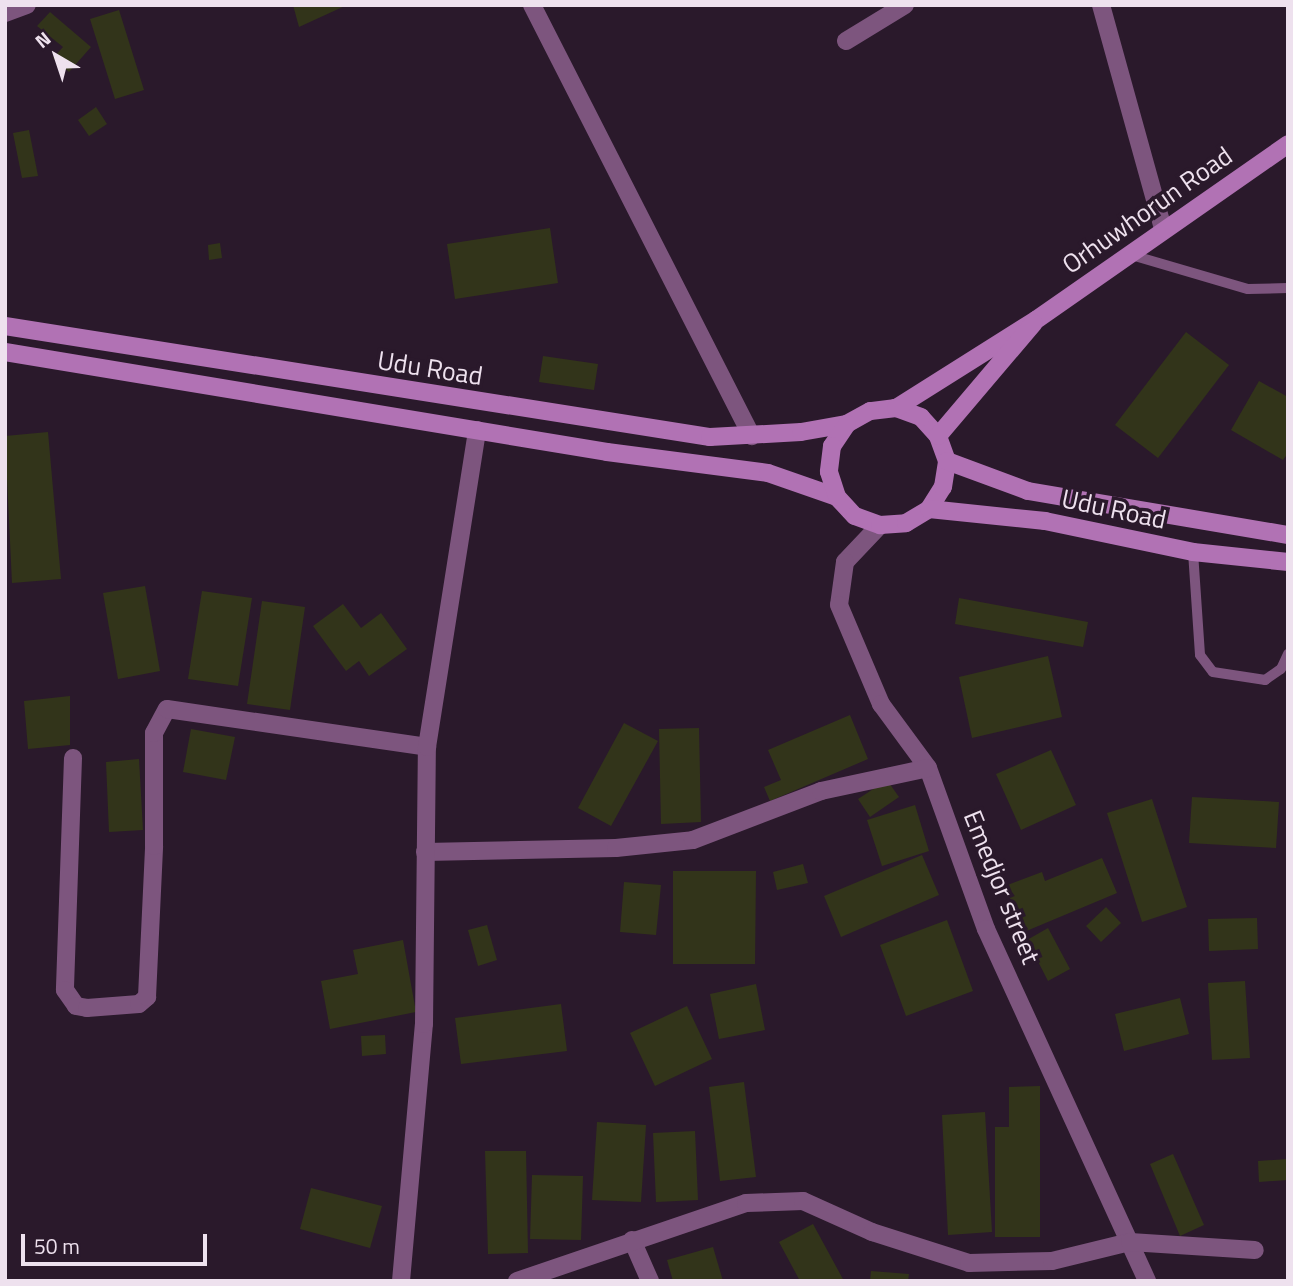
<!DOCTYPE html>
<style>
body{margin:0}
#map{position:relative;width:1293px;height:1286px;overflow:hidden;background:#2a192b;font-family:"Titillium Web",sans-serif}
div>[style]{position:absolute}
.building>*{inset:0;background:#32341a}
.lane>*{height:10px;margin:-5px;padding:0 5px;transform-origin:5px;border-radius:5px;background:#7d557e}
.street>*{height:18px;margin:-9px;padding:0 9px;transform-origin:9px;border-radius:9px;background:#7d557e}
.secondary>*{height:18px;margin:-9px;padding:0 9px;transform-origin:9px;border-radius:9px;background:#b172b4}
span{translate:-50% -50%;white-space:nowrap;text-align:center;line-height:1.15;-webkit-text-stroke:7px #2a192b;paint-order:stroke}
.street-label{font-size:26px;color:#eee1ee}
.frame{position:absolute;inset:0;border:7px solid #eee1ee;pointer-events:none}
.north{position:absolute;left:21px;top:21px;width:70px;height:70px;-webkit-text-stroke:5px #2a192b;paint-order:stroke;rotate:321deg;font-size:19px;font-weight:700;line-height:28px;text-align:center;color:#eee1ee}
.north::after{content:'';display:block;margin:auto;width:24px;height:32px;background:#eee1ee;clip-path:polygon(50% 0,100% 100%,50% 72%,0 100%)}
.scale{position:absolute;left:21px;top:1234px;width:186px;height:32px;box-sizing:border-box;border:4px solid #eee1ee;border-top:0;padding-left:9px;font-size:21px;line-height:24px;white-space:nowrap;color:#eee1ee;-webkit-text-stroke:5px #2a192b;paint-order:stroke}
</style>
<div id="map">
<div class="building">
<i style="clip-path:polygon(293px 5px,347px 5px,299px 27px)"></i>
<i style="clip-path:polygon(119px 10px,144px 90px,115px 99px,90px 19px)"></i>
<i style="clip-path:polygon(50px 12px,91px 47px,69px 72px,53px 58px,63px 47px,37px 26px)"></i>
<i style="clip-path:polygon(96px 107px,107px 124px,89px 136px,78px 120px)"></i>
<i style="clip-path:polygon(29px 130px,38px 176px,22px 178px,13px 133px)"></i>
<i style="clip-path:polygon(550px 228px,558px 283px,455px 299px,447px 244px)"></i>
<i style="clip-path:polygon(220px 243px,222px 258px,209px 260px,208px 245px)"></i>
<i style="clip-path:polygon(1186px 332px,1229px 365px,1158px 458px,1115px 425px)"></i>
<i style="clip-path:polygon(543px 356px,598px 364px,594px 390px,539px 382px)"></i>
<i style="clip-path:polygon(1259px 381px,1288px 397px,1288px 453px,1283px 460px,1231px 430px)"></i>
<i style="clip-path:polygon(48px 432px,61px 579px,12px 583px,5px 436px)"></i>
<i style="clip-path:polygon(145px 586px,160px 671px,118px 679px,103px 593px)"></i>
<i style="clip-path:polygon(202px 591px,252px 598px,238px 686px,188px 679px)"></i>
<i style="clip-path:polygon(959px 598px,1088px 622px,1083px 647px,955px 624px)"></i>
<i style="clip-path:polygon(262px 601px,305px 607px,290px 710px,247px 704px)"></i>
<i style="clip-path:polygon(343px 604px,361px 628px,381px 613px,407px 649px,369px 676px,359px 661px,346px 671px,313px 626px)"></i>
<i style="clip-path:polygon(1048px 656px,1062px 717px,972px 738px,959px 677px)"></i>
<i style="clip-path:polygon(70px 696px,70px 745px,28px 749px,24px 701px)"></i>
<i style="clip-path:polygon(850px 715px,868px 759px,770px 801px,764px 787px,781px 780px,768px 750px)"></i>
<i style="clip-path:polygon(624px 723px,658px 741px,611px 826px,578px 808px)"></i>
<i style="clip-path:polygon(699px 728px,701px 822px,661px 824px,659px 729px)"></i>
<i style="clip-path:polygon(191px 729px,235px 737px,226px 780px,183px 772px)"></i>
<i style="clip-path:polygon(1051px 750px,1076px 805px,1021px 830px,996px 774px)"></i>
<i style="clip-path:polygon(139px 759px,143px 830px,109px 832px,106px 762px)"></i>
<i style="clip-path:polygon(887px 780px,899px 797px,870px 817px,858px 799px)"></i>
<i style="clip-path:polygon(1192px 797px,1279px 802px,1276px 848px,1189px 843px)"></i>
<i style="clip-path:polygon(1152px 799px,1187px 907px,1142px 922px,1107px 813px)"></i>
<i style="clip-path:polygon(915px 805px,929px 851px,882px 866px,867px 820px)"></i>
<i style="clip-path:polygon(922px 855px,939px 895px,841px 937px,824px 896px)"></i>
<i style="clip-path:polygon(1102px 858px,1117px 893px,1024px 932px,1005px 886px,1042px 872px,1045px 881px)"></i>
<i style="clip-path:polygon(803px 864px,808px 883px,777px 890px,773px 872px)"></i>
<i style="clip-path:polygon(673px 871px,756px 871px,755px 964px,673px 964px)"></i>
<i style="clip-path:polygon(624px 882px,661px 885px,656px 935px,620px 932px)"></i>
<i style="clip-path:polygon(1106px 907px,1121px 923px,1101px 942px,1086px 926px)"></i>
<i style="clip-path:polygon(1257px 918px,1258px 949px,1209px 951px,1208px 919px)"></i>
<i style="clip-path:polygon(947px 920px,973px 991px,906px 1016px,880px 945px)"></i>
<i style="clip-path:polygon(487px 925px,497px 960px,478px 966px,468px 930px)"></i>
<i style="clip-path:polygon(1048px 928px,1070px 969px,1048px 981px,1027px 940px)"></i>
<i style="clip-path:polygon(403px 940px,416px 1012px,330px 1029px,321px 981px,358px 974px,353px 950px)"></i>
<i style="clip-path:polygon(1245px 981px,1250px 1058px,1212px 1060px,1208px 983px)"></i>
<i style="clip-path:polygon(756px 984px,765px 1030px,719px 1039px,710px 994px)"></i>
<i style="clip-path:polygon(1180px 998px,1189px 1034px,1124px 1051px,1115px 1014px)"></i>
<i style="clip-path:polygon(561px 1004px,567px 1051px,461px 1064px,455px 1018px)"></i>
<i style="clip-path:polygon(687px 1006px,712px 1059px,655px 1086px,630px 1033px)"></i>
<i style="clip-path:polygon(385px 1035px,386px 1054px,362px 1056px,361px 1036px)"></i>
<i style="clip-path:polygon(744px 1082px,756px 1177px,720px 1181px,709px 1087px)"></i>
<i style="clip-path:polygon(1040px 1086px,1040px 1237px,995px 1237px,995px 1127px,1009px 1127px,1009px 1087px)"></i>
<i style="clip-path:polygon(985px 1112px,992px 1232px,948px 1235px,942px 1115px)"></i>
<i style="clip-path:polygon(597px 1122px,646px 1125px,641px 1202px,592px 1200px)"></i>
<i style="clip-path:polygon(695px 1131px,698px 1200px,656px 1202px,653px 1133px)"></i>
<i style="clip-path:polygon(485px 1151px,526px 1151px,528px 1253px,488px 1254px)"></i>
<i style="clip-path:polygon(1173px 1154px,1204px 1225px,1180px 1236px,1150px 1164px)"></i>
<i style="clip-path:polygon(1288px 1159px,1288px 1180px,1259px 1182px,1258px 1161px)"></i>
<i style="clip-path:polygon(532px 1175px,583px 1176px,581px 1240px,530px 1239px)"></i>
<i style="clip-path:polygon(311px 1188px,382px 1206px,370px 1248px,300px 1229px)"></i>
<i style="clip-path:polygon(813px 1224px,844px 1281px,800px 1281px,779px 1242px)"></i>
<i style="clip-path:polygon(713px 1247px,723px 1281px,673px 1281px,667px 1260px)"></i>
<i style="clip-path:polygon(871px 1271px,909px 1274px,908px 1281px,870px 1281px)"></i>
</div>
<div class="lane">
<i style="left:1128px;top:254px;width:125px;rotate:16.3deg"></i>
<i style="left:1248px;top:289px;width:40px;rotate:-1.4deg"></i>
<i style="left:1193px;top:552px;width:103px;rotate:86.1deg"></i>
<i style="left:1200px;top:655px;width:21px;rotate:53deg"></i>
<i style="left:1213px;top:672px;width:53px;rotate:8.7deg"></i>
<i style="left:1265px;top:680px;width:19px;rotate:-35deg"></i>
<i style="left:1281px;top:669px;width:17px;rotate:-65deg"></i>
</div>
<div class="street">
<i style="left:532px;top:5px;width:484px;rotate:63deg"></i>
<i style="left:1101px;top:5px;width:232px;rotate:74.5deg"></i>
<i style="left:5px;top:13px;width:23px;rotate:-20deg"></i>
<i style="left:846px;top:41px;width:69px;rotate:-31.4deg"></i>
<i style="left:880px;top:525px;width:51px;rotate:133.4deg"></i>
<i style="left:845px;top:562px;width:43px;rotate:97.9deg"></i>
<i style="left:839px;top:605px;width:108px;rotate:67deg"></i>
<i style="left:881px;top:704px;width:79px;rotate:53.7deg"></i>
<i style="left:928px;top:768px;width:171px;rotate:70.2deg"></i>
<i style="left:986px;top:929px;width:387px;rotate:65.4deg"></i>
<i style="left:73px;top:758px;width:232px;rotate:92deg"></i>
<i style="left:65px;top:990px;width:19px;rotate:55deg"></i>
<i style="left:76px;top:1006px;width:11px;rotate:10deg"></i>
<i style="left:87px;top:1008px;width:52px;rotate:-4.4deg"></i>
<i style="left:139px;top:1004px;width:11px;rotate:-41deg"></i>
<i style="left:147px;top:997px;width:151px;rotate:-87.3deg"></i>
<i style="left:154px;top:846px;width:113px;rotate:-90deg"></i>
<i style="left:154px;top:733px;width:27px;rotate:-62deg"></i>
<i style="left:167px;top:709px;width:263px;rotate:8.3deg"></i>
<i style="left:425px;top:852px;width:191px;rotate:-1.2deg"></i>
<i style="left:616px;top:848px;width:77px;rotate:-5.9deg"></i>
<i style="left:693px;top:840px;width:137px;rotate:-20.9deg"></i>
<i style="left:821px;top:791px;width:109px;rotate:-12.1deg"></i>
<i style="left:632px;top:1240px;width:45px;rotate:66.3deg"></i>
<i style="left:401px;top:1281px;width:258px;rotate:-84.9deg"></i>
<i style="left:424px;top:1024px;width:277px;rotate:-89.4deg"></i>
<i style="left:427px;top:747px;width:321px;rotate:-81deg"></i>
<i style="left:517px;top:1281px;width:242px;rotate:-18.8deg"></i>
<i style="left:746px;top:1203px;width:57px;rotate:-2deg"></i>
<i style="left:803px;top:1201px;width:76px;rotate:24.2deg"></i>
<i style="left:872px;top:1232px;width:102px;rotate:17.7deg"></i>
<i style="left:969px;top:1263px;width:83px;rotate:-1.4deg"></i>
<i style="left:1052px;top:1261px;width:80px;rotate:-13.7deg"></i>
<i style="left:1130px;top:1242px;width:125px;rotate:3.7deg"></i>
</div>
<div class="secondary">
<i style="left:5px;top:326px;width:714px;rotate:8.95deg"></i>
<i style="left:710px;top:437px;width:91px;rotate:-3.1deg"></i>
<i style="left:801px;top:432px;width:47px;rotate:-9.9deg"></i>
<i style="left:5px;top:352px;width:610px;rotate:9.43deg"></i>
<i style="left:607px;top:452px;width:162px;rotate:7.4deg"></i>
<i style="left:768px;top:473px;width:73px;rotate:19.2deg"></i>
<i style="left:837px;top:497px;width:26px;rotate:47deg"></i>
<i style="left:855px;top:516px;width:27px;rotate:20deg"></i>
<i style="left:880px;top:525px;width:26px;rotate:-4deg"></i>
<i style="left:906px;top:523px;width:27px;rotate:-31deg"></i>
<i style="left:929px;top:509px;width:26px;rotate:-58deg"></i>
<i style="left:943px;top:487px;width:26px;rotate:-81deg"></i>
<i style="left:947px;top:461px;width:27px;rotate:-110deg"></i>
<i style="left:938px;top:436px;width:25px;rotate:-132deg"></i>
<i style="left:921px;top:417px;width:27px;rotate:-160deg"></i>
<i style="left:896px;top:408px;width:26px;rotate:173deg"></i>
<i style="left:870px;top:411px;width:26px;rotate:151deg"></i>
<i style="left:847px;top:424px;width:27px;rotate:124deg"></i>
<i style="left:832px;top:446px;width:26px;rotate:97deg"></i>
<i style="left:829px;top:472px;width:26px;rotate:72deg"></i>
<i style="left:896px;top:408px;width:165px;rotate:-32.2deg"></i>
<i style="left:1036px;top:320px;width:307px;rotate:-34.9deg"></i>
<i style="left:938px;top:436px;width:148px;rotate:-49.7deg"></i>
<i style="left:947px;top:461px;width:86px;rotate:20.3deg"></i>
<i style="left:1028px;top:491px;width:264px;rotate:9.6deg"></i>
<i style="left:929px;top:509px;width:117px;rotate:5.9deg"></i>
<i style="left:1045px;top:521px;width:151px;rotate:11.8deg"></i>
<i style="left:1193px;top:552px;width:96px;rotate:6deg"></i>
</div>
<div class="street-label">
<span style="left:1147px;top:210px;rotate:-35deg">Orhuwhorun Road</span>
<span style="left:430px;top:368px;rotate:9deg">Udu Road</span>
<span style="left:1114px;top:509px;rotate:12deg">Udu Road</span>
<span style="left:1002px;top:887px;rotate:68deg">Emedjor street</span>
</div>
<div class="frame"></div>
<div class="north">N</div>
<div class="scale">50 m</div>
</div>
